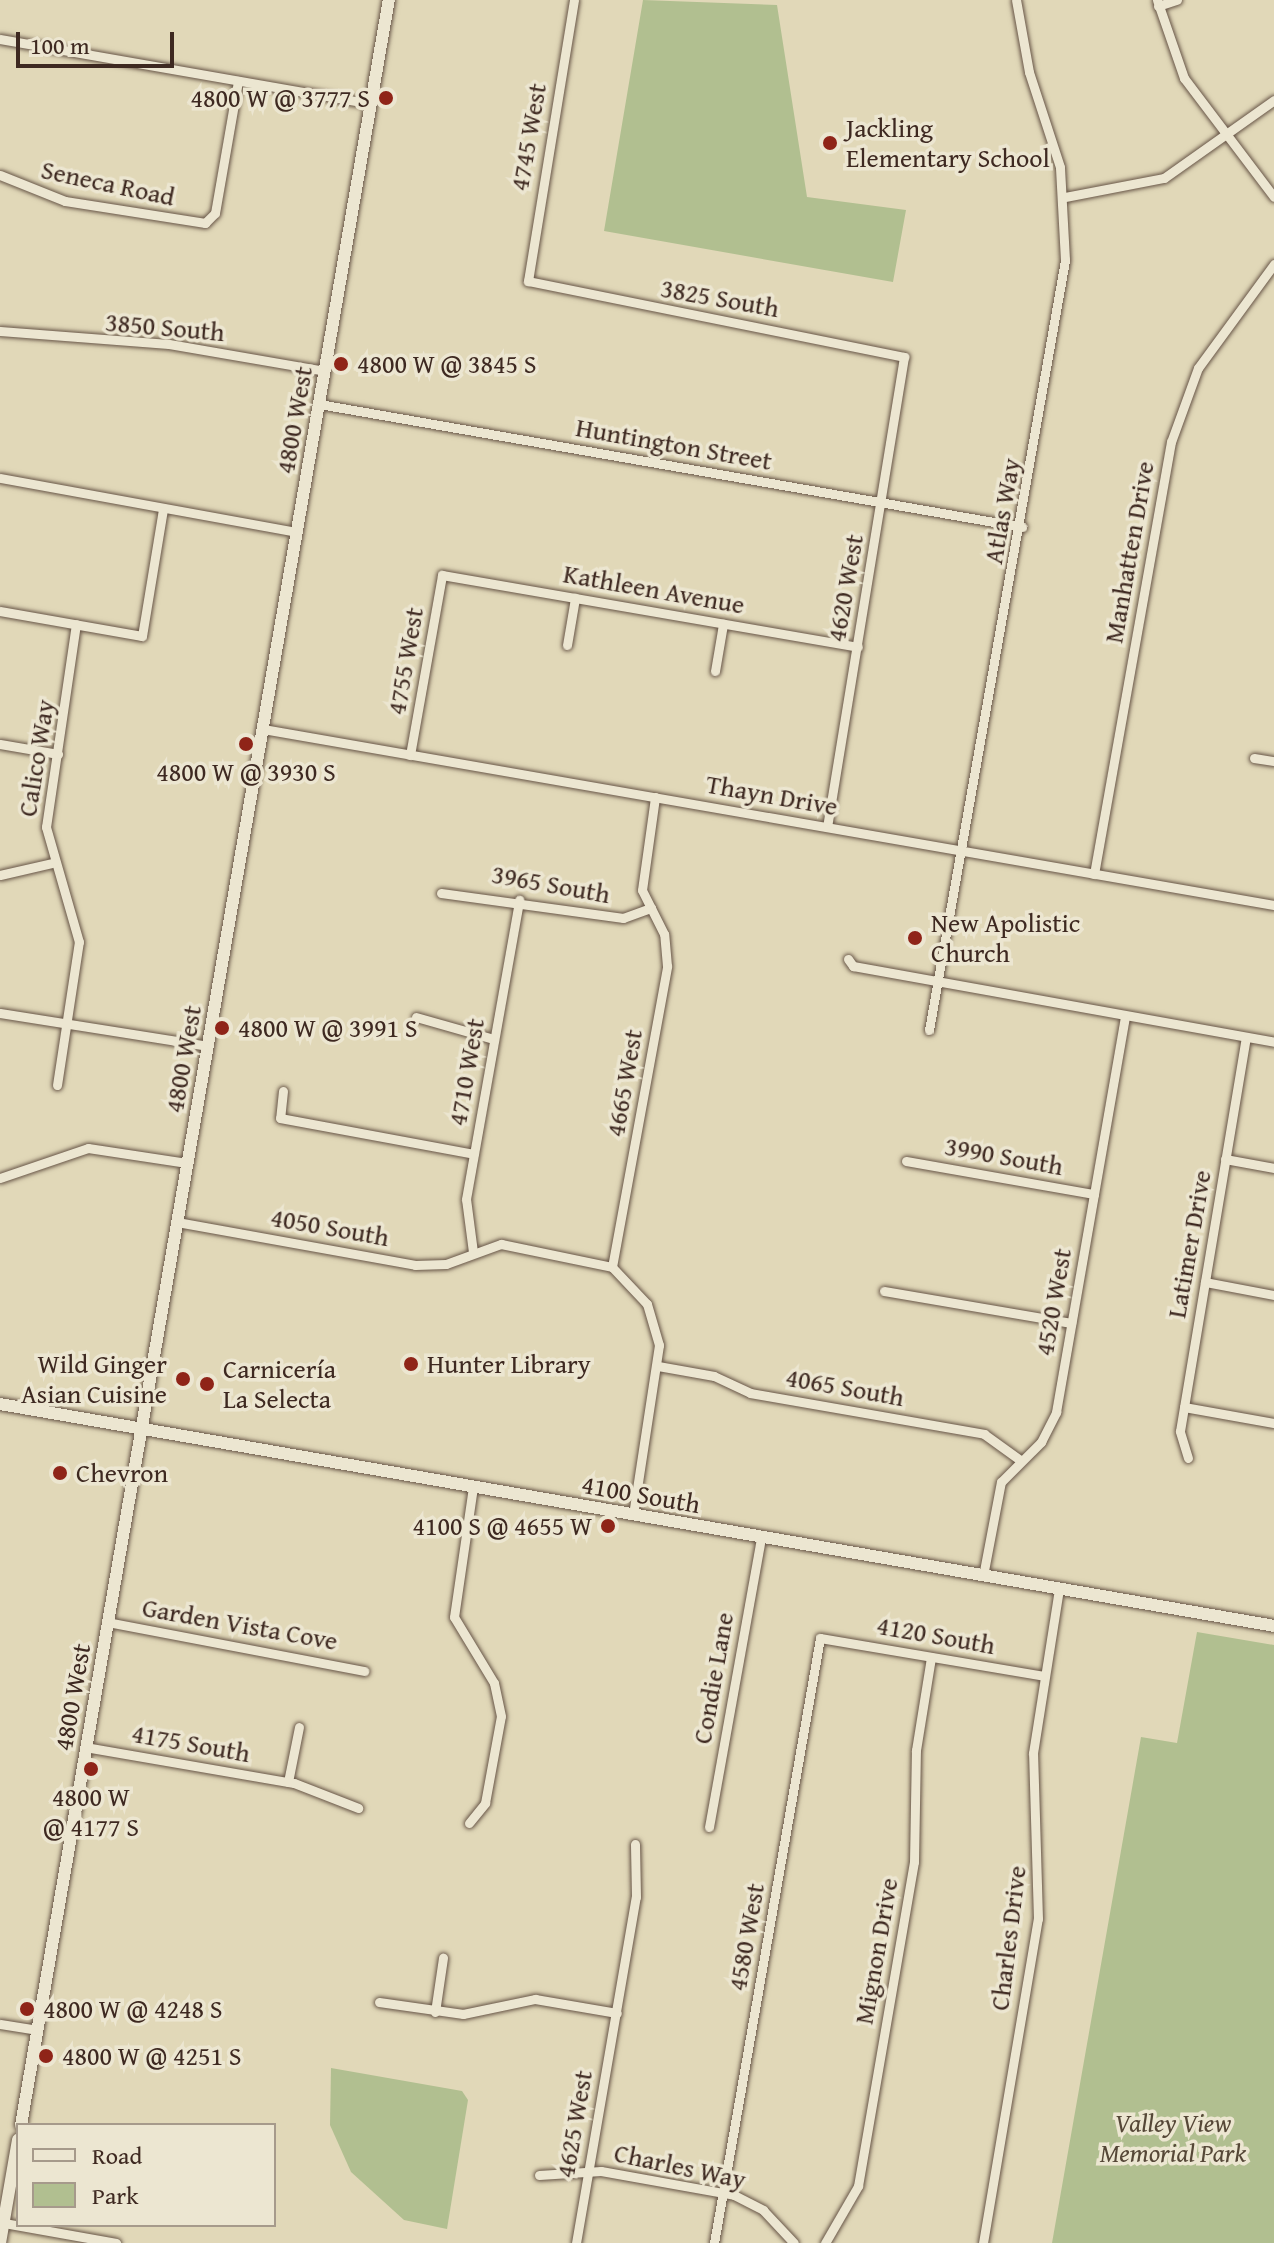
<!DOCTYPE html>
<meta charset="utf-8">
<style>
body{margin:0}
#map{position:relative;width:1274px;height:2243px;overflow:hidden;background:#e1d8b8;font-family:"Gentium Book Plus",serif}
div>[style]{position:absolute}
.green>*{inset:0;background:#b1bf90}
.roads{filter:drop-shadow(0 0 2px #675547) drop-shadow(0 0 2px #675547)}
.street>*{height:9px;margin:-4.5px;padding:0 4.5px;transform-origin:4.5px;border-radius:4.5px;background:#ece6d1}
.secondary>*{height:12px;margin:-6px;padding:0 6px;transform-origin:6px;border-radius:6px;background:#ece6d1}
.dots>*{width:22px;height:22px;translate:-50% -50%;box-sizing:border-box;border:4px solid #ece6d1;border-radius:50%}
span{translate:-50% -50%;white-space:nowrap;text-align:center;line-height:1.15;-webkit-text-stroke:7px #ece6d1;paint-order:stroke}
.poi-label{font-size:26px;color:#3e2921}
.right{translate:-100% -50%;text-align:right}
.left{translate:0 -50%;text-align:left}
.street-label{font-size:26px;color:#3e2921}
.park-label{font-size:26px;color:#554737;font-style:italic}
.legend{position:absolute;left:16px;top:2123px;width:260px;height:104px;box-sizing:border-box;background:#ece6d1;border:2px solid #a69a8b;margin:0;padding:10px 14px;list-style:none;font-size:24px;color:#3e2921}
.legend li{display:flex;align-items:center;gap:16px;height:40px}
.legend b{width:40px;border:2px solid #a69a8b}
.scale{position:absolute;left:16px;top:32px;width:158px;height:36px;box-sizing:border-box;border:4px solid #3e2921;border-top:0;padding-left:10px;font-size:24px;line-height:28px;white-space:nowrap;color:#3e2921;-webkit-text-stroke:6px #ece6d1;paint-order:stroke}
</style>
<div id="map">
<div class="green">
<i style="clip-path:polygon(643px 0,777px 5px,807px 197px,906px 210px,893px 282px,604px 231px)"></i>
<i style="clip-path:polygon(1197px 1632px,1274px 1645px,1274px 2243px,1052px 2243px,1141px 1737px,1177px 1743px)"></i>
<i style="clip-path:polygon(331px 2068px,462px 2091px,468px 2100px,447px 2229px,404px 2220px,351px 2172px,330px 2125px)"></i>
</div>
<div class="roads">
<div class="street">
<i style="left:574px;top:0;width:285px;rotate:99.3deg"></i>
<i style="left:528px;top:281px;width:384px;rotate:11.4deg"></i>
<i style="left:904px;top:357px;width:476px;rotate:99.3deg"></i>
<i style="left:1157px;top:0;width:83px;rotate:70.9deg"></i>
<i style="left:1184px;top:78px;width:149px;rotate:52.9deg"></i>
<i style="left:1158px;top:6px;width:20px;rotate:-18deg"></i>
<i style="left:0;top:39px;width:377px;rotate:9.9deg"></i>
<i style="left:0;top:175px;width:70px;rotate:21.8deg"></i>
<i style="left:65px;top:201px;width:142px;rotate:8.9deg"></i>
<i style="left:205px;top:223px;width:14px;rotate:-45deg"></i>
<i style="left:215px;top:213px;width:134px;rotate:-80.1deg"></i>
<i style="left:1065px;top:197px;width:101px;rotate:-10.9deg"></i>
<i style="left:1164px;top:178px;width:135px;rotate:-35.3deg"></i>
<i style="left:0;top:331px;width:169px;rotate:4.4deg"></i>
<i style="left:169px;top:344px;width:158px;rotate:9.8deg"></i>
<i style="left:319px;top:404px;width:714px;rotate:9.92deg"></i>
<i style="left:0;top:478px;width:302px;rotate:10.3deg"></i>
<i style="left:0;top:611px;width:144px;rotate:10deg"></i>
<i style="left:142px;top:636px;width:129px;rotate:-80.6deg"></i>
<i style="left:567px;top:645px;width:48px;rotate:-80.3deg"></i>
<i style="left:715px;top:671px;width:48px;rotate:-80.3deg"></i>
<i style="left:263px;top:729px;width:1026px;rotate:9.88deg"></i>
<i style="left:0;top:744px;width:59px;rotate:9.8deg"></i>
<i style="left:410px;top:755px;width:183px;rotate:-79.9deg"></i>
<i style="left:442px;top:575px;width:422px;rotate:9.8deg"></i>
<i style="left:1254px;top:758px;width:20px;rotate:9deg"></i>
<i style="left:1094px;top:874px;width:439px;rotate:-79.9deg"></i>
<i style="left:1171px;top:442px;width:79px;rotate:-70deg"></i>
<i style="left:1198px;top:368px;width:129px;rotate:-53.8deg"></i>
<i style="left:0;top:875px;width:53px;rotate:-13deg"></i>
<i style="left:441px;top:893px;width:184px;rotate:7.8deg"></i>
<i style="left:623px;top:918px;width:30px;rotate:-20deg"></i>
<i style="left:848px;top:959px;width:9px;rotate:54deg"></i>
<i style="left:853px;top:966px;width:428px;rotate:10.2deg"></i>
<i style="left:0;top:1013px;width:211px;rotate:9deg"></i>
<i style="left:416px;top:1017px;width:81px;rotate:15.8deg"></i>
<i style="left:929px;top:1030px;width:782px;rotate:-79.98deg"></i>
<i style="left:1065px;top:260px;width:93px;rotate:-93.1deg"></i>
<i style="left:1060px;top:167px;width:100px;rotate:-108.1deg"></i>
<i style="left:1029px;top:72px;width:73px;rotate:-100.2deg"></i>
<i style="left:57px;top:1085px;width:145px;rotate:-81.3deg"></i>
<i style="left:79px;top:942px;width:120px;rotate:-106deg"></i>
<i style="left:46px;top:827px;width:205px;rotate:-81.6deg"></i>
<i style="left:283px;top:1091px;width:27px;rotate:96deg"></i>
<i style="left:280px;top:1118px;width:197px;rotate:10.5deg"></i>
<i style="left:1225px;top:1159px;width:50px;rotate:10.4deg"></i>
<i style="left:906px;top:1161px;width:191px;rotate:10deg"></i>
<i style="left:0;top:1178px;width:93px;rotate:-18.8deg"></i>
<i style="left:88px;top:1148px;width:100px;rotate:8.6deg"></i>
<i style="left:177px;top:1222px;width:242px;rotate:10.2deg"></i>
<i style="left:415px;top:1265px;width:31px;rotate:-2deg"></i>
<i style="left:446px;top:1264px;width:59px;rotate:-20deg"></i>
<i style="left:501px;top:1244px;width:113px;rotate:11.7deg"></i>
<i style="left:612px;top:1267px;width:51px;rotate:46.6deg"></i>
<i style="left:647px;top:1304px;width:43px;rotate:73.7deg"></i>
<i style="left:659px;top:1345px;width:172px;rotate:98.7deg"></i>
<i style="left:473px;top:1252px;width:53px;rotate:-97.5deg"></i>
<i style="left:466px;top:1199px;width:304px;rotate:-79.9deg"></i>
<i style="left:612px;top:1267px;width:306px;rotate:-79.6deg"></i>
<i style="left:667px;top:966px;width:32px;rotate:-95deg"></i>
<i style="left:664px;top:934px;width:49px;rotate:-116.6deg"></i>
<i style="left:642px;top:890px;width:94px;rotate:-82deg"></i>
<i style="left:1205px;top:1282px;width:70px;rotate:10.7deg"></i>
<i style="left:884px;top:1291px;width:190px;rotate:9.7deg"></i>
<i style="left:658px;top:1366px;width:57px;rotate:10.1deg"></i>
<i style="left:714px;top:1376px;width:40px;rotate:25deg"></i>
<i style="left:750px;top:1393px;width:238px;rotate:9.9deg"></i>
<i style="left:984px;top:1434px;width:44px;rotate:35.8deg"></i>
<i style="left:1184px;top:1407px;width:91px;rotate:10.1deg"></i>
<i style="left:1188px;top:1458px;width:28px;rotate:-107deg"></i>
<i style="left:1180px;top:1431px;width:399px;rotate:-80.5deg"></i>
<i style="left:983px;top:1576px;width:96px;rotate:-79.2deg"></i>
<i style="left:1001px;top:1482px;width:57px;rotate:-45deg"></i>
<i style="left:1041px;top:1442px;width:34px;rotate:-63deg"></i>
<i style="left:1056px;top:1412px;width:402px;rotate:-80.1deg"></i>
<i style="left:107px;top:1622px;width:262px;rotate:10.8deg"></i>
<i style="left:85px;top:1747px;width:212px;rotate:9.8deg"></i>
<i style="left:294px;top:1783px;width:69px;rotate:21.3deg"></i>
<i style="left:288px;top:1782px;width:56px;rotate:-78.7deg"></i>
<i style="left:469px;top:1823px;width:26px;rotate:-51deg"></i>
<i style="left:485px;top:1803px;width:88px;rotate:-79.6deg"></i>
<i style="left:501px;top:1716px;width:34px;rotate:-102deg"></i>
<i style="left:494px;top:1683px;width:77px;rotate:-121.2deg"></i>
<i style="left:454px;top:1617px;width:131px;rotate:-81.7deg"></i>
<i style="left:709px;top:1827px;width:295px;rotate:-79.8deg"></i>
<i style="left:379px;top:2002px;width:85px;rotate:8.1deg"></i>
<i style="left:463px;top:2014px;width:74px;rotate:-11.8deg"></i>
<i style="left:535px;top:1999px;width:83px;rotate:9.7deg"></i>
<i style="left:435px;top:2012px;width:55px;rotate:-81.6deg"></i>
<i style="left:0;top:2024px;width:37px;rotate:9deg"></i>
<i style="left:539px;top:2175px;width:62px;rotate:-3.7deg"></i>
<i style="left:601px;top:2171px;width:135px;rotate:10.2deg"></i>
<i style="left:734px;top:2195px;width:33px;rotate:27deg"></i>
<i style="left:763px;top:2210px;width:45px;rotate:46.8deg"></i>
<i style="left:4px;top:2223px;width:114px;rotate:10.1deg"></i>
<i style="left:576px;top:2243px;width:351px;rotate:-80.2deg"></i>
<i style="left:636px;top:1897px;width:53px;rotate:-91.1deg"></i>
<i style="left:714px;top:2243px;width:614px;rotate:-80.06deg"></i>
<i style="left:820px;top:1638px;width:227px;rotate:9.6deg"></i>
<i style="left:825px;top:2243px;width:66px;rotate:-59.9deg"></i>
<i style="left:858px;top:2186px;width:329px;rotate:-80.2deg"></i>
<i style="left:914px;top:1862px;width:112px;rotate:-89deg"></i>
<i style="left:916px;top:1750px;width:94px;rotate:-80.8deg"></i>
<i style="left:983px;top:2243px;width:329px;rotate:-80.4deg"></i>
<i style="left:1038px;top:1919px;width:166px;rotate:-91.7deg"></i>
<i style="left:1033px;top:1753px;width:166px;rotate:-81deg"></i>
</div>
<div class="secondary">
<i style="left:0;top:1404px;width:1293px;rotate:9.88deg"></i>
<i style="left:21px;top:2125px;width:2157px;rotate:-80.18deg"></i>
<i style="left:0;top:2243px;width:105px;rotate:-80.1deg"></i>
</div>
</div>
<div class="dots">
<i style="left:386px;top:98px;background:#8f2418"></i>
<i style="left:830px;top:143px;background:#8f2418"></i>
<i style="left:341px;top:364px;background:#8f2418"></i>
<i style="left:246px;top:744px;background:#8f2418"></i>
<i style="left:915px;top:938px;background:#8f2418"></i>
<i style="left:222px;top:1028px;background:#8f2418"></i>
<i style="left:411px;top:1364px;background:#8f2418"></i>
<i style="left:183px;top:1379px;background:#8f2418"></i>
<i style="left:207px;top:1384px;background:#8f2418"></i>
<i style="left:60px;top:1473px;background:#8f2418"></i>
<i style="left:608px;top:1526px;background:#8f2418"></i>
<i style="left:91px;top:1769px;background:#8f2418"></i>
<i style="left:27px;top:2009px;background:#8f2418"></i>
<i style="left:46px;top:2056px;background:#8f2418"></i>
</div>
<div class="poi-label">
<span class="right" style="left:370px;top:98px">4800 W @ 3777 S</span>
<span class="left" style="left:846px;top:143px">Jackling<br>Elementary School</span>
<span class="left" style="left:357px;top:364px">4800 W @ 3845 S</span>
<span style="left:246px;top:772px">4800 W @ 3930 S</span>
<span class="left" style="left:931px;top:938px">New Apolistic<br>Church</span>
<span class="left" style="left:238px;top:1028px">4800 W @ 3991 S</span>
<span class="right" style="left:167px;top:1379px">Wild Ginger<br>Asian Cuisine</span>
<span class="left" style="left:427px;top:1364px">Hunter Library</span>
<span class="left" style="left:223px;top:1384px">Carnicería<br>La Selecta</span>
<span class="left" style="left:76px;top:1473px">Chevron</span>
<span class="right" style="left:592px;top:1526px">4100 S @ 4655 W</span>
<span style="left:91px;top:1812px">4800 W<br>@ 4177 S</span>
<span class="left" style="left:43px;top:2009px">4800 W @ 4248 S</span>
<span class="left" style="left:62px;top:2056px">4800 W @ 4251 S</span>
</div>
<div class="street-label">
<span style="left:528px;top:137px;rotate:-80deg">4745 West</span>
<span style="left:108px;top:183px;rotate:12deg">Seneca Road</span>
<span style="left:720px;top:298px;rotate:10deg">3825 South</span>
<span style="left:165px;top:327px;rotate:5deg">3850 South</span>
<span style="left:294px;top:420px;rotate:-80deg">4800 West</span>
<span style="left:674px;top:444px;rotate:10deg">Huntington Street</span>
<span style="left:1002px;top:511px;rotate:-80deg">Atlas Way</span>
<span style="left:1129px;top:552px;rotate:-80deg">Manhatten Drive</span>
<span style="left:845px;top:588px;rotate:-80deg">4620 West</span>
<span style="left:654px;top:589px;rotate:10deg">Kathleen Avenue</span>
<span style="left:405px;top:661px;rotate:-80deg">4755 West</span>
<span style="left:36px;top:758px;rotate:-81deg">Calico Way</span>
<span style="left:772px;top:795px;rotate:10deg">Thayn Drive</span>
<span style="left:551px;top:884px;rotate:10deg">3965 South</span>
<span style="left:183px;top:1059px;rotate:-80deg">4800 West</span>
<span style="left:466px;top:1072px;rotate:-80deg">4710 West</span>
<span style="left:624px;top:1083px;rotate:-80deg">4665 West</span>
<span style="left:1004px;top:1156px;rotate:10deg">3990 South</span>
<span style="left:330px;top:1227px;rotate:10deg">4050 South</span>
<span style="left:1189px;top:1244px;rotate:-80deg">Latimer Drive</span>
<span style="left:1053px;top:1302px;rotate:-80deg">4520 West</span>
<span style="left:845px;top:1387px;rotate:10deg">4065 South</span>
<span style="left:641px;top:1494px;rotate:10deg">4100 South</span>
<span style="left:240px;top:1624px;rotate:10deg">Garden Vista Cove</span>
<span style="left:936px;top:1635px;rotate:10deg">4120 South</span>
<span style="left:713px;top:1678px;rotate:-80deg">Condie Lane</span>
<span style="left:72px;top:1697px;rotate:-80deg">4800 West</span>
<span style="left:191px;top:1743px;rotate:10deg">4175 South</span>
<span style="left:746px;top:1937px;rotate:-80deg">4580 West</span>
<span style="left:1008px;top:1938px;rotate:-83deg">Charles Drive</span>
<span style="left:876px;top:1951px;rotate:-80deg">Mignon Drive</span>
<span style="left:574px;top:2124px;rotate:-80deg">4625 West</span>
<span style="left:680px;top:2166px;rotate:12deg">Charles Way</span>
</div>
<div class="park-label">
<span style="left:1173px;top:2138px">Valley View<br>Memorial Park</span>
</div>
<ul class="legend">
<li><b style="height:10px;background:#ece6d1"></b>Road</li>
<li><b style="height:22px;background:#b1bf90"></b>Park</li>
</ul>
<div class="scale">100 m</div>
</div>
